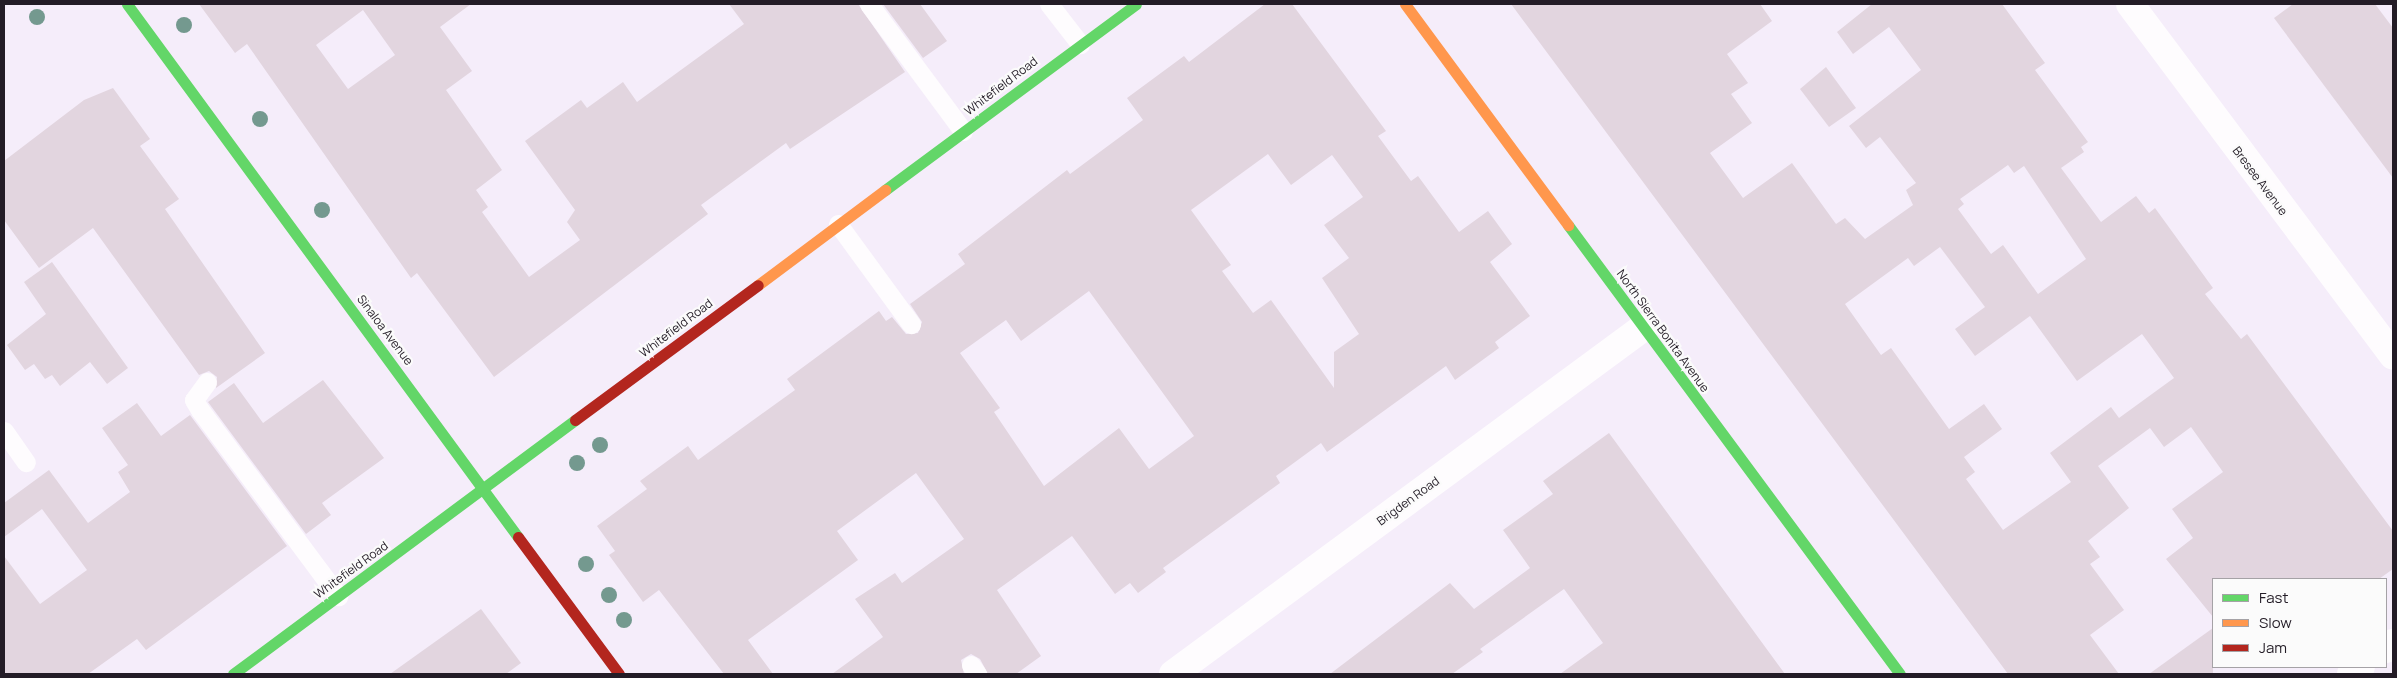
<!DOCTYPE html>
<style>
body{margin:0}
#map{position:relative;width:2397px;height:678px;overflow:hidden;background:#f5edfa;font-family:Manrope,sans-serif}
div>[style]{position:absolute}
.building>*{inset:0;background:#e2d5df}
.lane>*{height:19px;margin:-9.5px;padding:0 9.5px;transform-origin:9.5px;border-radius:9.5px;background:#fefcfe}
.street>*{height:28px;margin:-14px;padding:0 14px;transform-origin:14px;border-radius:14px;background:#fefcfe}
.fast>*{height:11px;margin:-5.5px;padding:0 5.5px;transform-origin:5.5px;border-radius:5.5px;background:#63d668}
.slow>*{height:11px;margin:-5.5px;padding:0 5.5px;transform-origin:5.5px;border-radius:5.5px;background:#ff974d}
.jam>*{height:11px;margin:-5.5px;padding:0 5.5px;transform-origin:5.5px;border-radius:5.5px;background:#b3261e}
.trees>*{width:16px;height:16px;margin:-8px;border-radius:50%;background:#74998f}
span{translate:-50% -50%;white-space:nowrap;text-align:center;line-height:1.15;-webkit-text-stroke:4.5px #fbfbfb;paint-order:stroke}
.street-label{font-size:12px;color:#231c26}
.frame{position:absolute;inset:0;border:5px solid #231c26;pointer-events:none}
.legend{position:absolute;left:2212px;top:578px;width:175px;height:90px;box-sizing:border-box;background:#fbfbfb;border:1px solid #a5a2a6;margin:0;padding:6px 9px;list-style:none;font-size:15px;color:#231c26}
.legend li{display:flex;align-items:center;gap:10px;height:25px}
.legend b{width:25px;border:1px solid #a5a2a6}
</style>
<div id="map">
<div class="building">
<i style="clip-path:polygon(evenodd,199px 4px,471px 4px,440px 27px,472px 71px,446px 90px,502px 170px,476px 190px,488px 207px,482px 212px,529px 277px,580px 240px,567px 222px,575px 210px,525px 141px,581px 100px,587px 108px,623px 82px,637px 102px,744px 24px,729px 4px,858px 4px,905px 72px,790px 149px,786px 143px,701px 205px,708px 214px,494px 377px,417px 273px,411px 278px,247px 44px,235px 53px,199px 4px,363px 10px,395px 55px,348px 89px,316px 45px,363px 10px)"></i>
<i style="clip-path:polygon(883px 4px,920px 4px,947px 41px,923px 58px)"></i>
<i style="clip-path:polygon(evenodd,1265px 4px,1292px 4px,1386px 131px,1378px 136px,1411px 181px,1418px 176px,1459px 232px,1488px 211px,1512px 244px,1490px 262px,1530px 316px,1495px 342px,1499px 348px,1455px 380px,1446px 366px,1327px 452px,1321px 443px,1276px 476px,1280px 483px,1163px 568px,1166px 572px,1138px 593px,1130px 583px,1115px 594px,1072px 536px,997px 590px,1041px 656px,1016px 674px,988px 674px,980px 659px,971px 654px,961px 660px,964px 674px,832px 674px,883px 637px,855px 599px,895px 573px,902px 583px,964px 539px,916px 473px,837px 531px,858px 560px,748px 640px,773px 674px,724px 674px,659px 590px,643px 602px,609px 555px,615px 551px,597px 526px,647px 489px,640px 481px,688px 446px,698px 460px,795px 390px,787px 379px,879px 311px,886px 321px,892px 317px,906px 334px,918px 333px,922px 322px,910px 304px,965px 264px,958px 254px,1067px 170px,1070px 174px,1143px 120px,1127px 98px,1184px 56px,1189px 62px,1265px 4px,1268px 154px,1291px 185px,1332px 155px,1363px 197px,1324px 225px,1349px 258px,1322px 278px,1359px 334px,1334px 352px,1334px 388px,1271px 300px,1253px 313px,1222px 271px,1231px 265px,1191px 210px,1268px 154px,1265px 4px,1089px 291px,1194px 436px,1149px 469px,1119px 428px,1044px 486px,994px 412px,1000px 408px,960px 353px,1006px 320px,1021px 341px,1089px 291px)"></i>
<i style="clip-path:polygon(evenodd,1511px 4px,1760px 4px,1772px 21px,1727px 54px,1748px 83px,1731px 94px,1752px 123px,1710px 153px,1743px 198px,1792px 163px,1836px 224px,1845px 218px,1865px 239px,1913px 205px,1906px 190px,1916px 183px,1880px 137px,1866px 148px,1849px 126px,1921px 70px,1889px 27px,1853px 54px,1837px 32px,1872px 4px,2002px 4px,2045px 63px,2035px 70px,2088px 142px,2081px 147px,2084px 152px,2061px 168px,2101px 222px,2136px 196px,2149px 213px,2155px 208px,2213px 288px,2205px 294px,2241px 339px,2247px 334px,2393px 531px,2393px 569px,2379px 579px,2213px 579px,2213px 617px,2166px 559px,2193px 538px,2172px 509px,2223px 472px,2191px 427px,2164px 447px,2150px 428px,2098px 466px,2129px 508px,2088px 541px,2100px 557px,2090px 564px,2124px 610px,2090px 635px,2119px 674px,2008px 674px,1511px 4px,2008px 165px,2014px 173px,2024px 166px,2086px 259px,2038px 294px,2003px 245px,1991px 254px,1958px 209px,1964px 204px,1960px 199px,2008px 165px,1511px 4px,1940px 247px,1985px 307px,1955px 329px,1975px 356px,2030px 316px,2077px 381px,2142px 334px,2174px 378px,2119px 418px,2111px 407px,2050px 453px,2071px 482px,2003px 530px,1966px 479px,1975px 472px,1964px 457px,2002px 429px,1984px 404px,1949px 429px,1891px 348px,1881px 355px,1845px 304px,1908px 258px,1914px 266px,1940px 247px)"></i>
<i style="clip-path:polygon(2293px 4px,2375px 4px,2393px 28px,2393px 178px,2274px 18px)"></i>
<i style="clip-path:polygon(1826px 67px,1856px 108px,1829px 127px,1800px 89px)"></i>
<i style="clip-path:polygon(113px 88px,150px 139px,140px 146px,179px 199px,165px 209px,265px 353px,216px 388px,217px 377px,209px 371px,199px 375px,93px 228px,39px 268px,4px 220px,4px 161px,84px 100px)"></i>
<i style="clip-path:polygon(52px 262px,128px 368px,107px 384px,90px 362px,60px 386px,52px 375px,45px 379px,34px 364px,25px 370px,7px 345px,46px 314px,24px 282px)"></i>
<i style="clip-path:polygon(323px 380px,384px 458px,322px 503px,331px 515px,306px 534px,208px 402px,234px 383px,263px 423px)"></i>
<i style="clip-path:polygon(137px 403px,161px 436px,190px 415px,287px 546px,146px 650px,137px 639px,88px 674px,4px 674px,4px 556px,40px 604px,87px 570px,42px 509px,4px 537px,4px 503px,49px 470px,88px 523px,130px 492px,118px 472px,128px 465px,102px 428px)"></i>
<i style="clip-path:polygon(1609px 433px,1785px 674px,1560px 674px,1603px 643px,1564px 589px,1480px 649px,1483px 652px,1452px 674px,1330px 674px,1450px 583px,1474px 609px,1530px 568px,1503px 530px,1553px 494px,1543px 481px)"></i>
<i style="clip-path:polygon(481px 609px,521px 663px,506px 674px,390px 674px)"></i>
<i style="clip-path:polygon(2213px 628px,2213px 674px,2149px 674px)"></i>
</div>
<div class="lane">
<i style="left:869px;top:4px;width:158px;rotate:53.5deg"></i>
<i style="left:1049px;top:4px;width:51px;rotate:52.2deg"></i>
<i style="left:838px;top:224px;width:124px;rotate:53.9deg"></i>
<i style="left:207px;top:382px;width:22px;rotate:126deg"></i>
<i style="left:194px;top:400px;width:12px;rotate:59deg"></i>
<i style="left:200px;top:410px;width:232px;rotate:53.4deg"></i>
<i style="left:4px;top:431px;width:38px;rotate:55deg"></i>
<i style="left:971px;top:665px;width:11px;rotate:56deg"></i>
</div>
<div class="street">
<i style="left:2130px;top:4px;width:439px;rotate:53.2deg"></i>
<i style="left:2386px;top:649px;width:9px;rotate:-41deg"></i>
<i style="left:1173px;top:674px;width:585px;rotate:-36.38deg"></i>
<i style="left:2351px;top:674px;width:12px;rotate:-35deg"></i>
</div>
<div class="fast">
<i style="left:127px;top:4px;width:661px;rotate:53.74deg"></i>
<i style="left:885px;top:190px;width:312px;rotate:-36.5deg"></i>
<i style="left:1568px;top:225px;width:558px;rotate:53.52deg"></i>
<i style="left:233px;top:674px;width:426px;rotate:-36.6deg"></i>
</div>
<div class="slow">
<i style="left:1405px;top:4px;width:275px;rotate:53.6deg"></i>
<i style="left:758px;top:285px;width:159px;rotate:-36.8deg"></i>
</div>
<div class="jam">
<i style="left:575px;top:420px;width:227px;rotate:-36.4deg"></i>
<i style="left:518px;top:537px;width:170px;rotate:53.6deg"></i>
</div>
<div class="trees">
<i style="left:37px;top:17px"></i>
<i style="left:184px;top:25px"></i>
<i style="left:260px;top:119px"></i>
<i style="left:322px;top:210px"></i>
<i style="left:600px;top:445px"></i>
<i style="left:577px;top:463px"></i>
<i style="left:586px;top:564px"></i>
<i style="left:609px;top:595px"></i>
<i style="left:624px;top:620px"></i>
</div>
<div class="street-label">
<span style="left:1001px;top:86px;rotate:-37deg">Whitefield Road</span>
<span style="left:2260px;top:181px;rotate:53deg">Bresee Avenue</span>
<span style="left:676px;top:328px;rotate:-37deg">Whitefield Road</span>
<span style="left:385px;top:330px;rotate:53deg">Sinaloa Avenue</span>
<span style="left:1663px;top:331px;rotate:54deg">North Sierra Bonita Avenue</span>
<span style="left:1408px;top:501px;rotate:-36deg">Brigden Road</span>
<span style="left:351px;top:570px;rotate:-36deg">Whitefield Road</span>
</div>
<div class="frame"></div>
<ul class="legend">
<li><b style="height:6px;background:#63d668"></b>Fast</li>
<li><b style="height:6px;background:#ff974d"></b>Slow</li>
<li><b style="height:6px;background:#b3261e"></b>Jam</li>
</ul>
</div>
